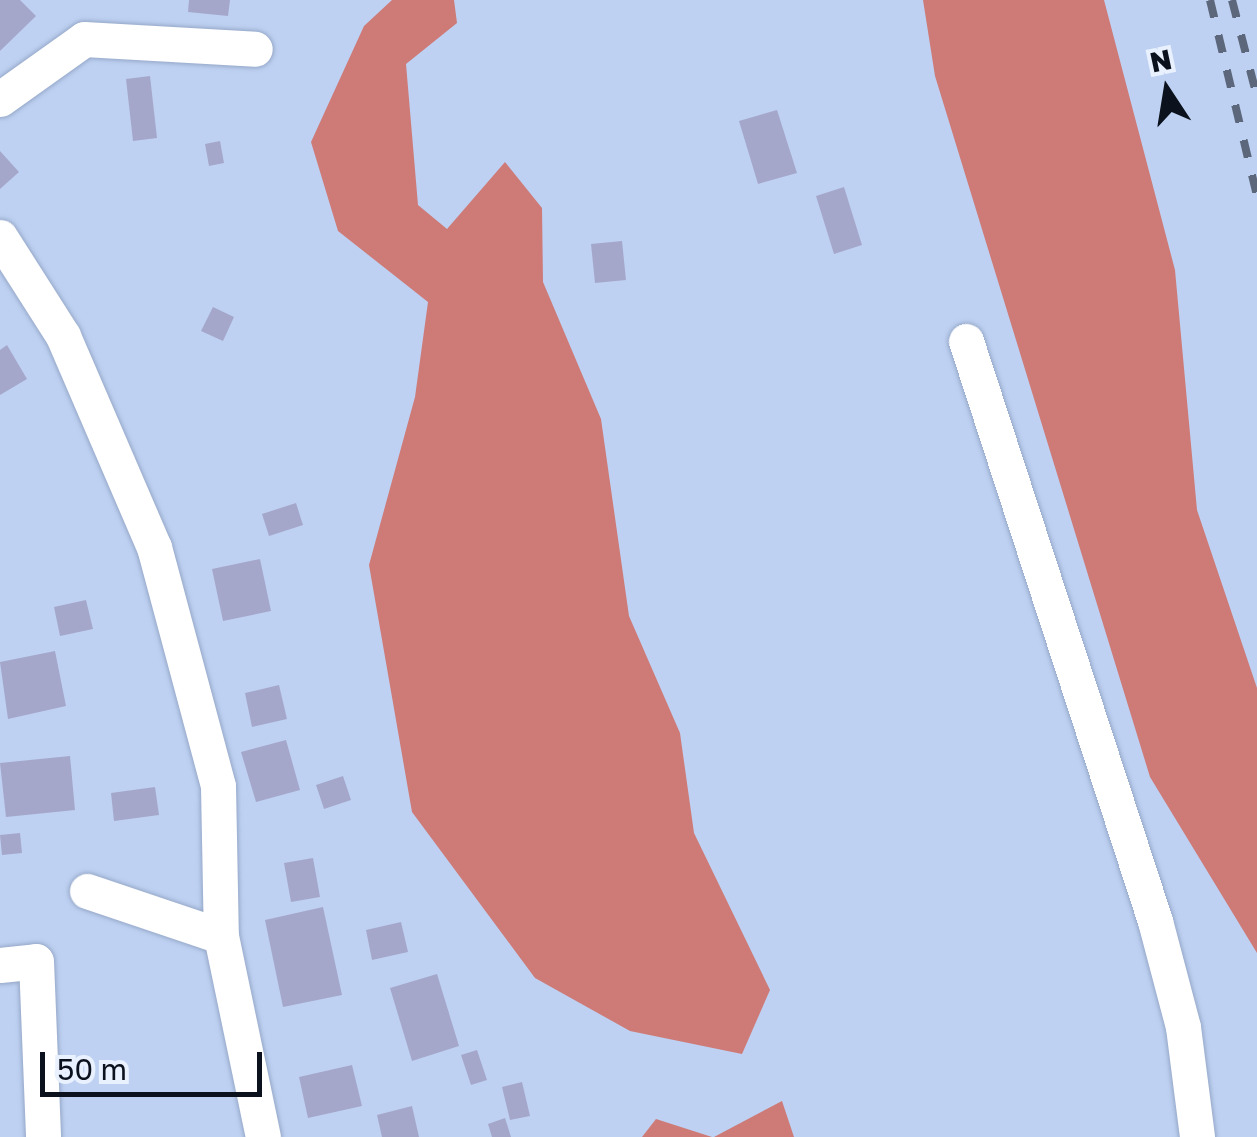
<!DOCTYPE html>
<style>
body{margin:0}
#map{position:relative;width:1257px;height:1137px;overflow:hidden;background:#bed1f2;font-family:"Golos Text",sans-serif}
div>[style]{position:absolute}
.forest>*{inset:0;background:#ce7a77}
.building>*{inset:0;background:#a5a7ca}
.roads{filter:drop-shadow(0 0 2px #96a8c8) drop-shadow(0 0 2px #96a8c8)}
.minor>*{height:35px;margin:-17.5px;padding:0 17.5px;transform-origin:17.5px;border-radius:17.5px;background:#fff}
.rail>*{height:8px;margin-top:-4px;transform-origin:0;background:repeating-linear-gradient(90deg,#5c677c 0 18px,transparent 0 36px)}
span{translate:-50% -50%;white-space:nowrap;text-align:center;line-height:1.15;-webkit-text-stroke:8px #e9f1ff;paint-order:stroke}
.north{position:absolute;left:1117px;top:40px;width:100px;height:100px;-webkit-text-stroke:8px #e9f1ff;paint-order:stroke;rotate:348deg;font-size:28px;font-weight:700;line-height:40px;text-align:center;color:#0c121d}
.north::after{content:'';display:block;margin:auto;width:35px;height:45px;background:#0c121d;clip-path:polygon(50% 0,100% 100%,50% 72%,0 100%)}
.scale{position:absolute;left:40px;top:1052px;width:222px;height:45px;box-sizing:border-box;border:5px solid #0c121d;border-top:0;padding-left:12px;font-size:30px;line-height:35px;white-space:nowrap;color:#0c121d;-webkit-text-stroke:8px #e9f1ff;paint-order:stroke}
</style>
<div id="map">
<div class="forest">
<i style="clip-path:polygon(392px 0,454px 0,457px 23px,406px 64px,418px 205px,447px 229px,505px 162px,542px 208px,543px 282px,601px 419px,629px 616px,680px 733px,694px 833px,770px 990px,742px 1054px,630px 1031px,535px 978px,412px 812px,369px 565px,415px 397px,428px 302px,338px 231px,311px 142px,364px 26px)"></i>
<i style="clip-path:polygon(923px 0,1104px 0,1175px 270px,1197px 510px,1257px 688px,1257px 953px,1150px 777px,935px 76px)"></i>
<i style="clip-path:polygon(782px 1101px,794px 1137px,714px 1137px)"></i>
<i style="clip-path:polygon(656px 1119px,712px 1137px,642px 1137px)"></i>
</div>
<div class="building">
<i style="clip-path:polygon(0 0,20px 0,36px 16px,0 51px)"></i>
<i style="clip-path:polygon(189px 0,230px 0,228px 16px,188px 12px)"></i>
<i style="clip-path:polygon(150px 76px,157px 138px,133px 141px,126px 79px)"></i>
<i style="clip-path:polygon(777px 110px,797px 173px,758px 184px,739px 121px)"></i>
<i style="clip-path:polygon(220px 141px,224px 163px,209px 166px,205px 144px)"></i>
<i style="clip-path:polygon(0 151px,19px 172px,0 189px)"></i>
<i style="clip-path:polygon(844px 187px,862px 245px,834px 254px,816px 196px)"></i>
<i style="clip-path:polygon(622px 241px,626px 280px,595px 283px,591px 244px)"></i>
<i style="clip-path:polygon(213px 307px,234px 317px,223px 341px,201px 331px)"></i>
<i style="clip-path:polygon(7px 345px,27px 379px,0 395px,0 350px)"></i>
<i style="clip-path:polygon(296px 503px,303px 525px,269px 536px,262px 514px)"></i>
<i style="clip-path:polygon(260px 559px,271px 611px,223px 621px,212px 569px)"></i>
<i style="clip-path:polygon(86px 600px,93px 629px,60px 636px,54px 607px)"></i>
<i style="clip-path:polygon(55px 651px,66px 706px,8px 719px,0 662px)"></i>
<i style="clip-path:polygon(279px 685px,287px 719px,252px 727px,245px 693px)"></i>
<i style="clip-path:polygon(286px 740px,300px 790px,256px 802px,241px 752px)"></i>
<i style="clip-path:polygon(70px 756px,75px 810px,6px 817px,0 763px)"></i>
<i style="clip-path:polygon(343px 776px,351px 800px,324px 809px,316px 785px)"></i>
<i style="clip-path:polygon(155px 787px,159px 815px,114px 821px,111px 793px)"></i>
<i style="clip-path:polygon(20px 833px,22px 853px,2px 855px,0 835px)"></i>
<i style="clip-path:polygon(313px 858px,320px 897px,291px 902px,284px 863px)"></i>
<i style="clip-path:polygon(323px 907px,342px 995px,283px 1007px,265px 920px)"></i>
<i style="clip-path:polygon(401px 922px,408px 952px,372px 960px,366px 930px)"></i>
<i style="clip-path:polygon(437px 974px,459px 1046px,412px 1061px,390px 988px)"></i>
<i style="clip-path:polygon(477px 1050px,487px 1080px,471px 1085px,461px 1055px)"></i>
<i style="clip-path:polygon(352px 1065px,362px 1106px,308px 1118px,299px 1077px)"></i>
<i style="clip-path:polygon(522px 1082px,530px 1116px,510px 1120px,502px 1087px)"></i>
<i style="clip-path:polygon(412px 1106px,419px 1137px,382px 1137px,377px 1115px)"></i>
<i style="clip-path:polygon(505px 1118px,511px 1137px,492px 1137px,488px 1124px)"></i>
</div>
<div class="roads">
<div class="minor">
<i style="left:0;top:99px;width:103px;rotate:-35.5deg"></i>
<i style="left:84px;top:39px;width:171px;rotate:3.3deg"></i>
<i style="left:0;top:237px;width:117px;rotate:57.5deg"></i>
<i style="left:63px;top:336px;width:230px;rotate:66.7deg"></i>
<i style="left:154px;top:547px;width:247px;rotate:75deg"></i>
<i style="left:218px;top:786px;width:150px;rotate:88.9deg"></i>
<i style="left:221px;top:936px;width:205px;rotate:78.2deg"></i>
<i style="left:966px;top:341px;width:610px;rotate:71.95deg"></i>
<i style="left:1155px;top:921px;width:110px;rotate:75.2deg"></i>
<i style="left:1183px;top:1027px;width:111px;rotate:82.7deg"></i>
<i style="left:87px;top:891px;width:141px;rotate:18.6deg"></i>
<i style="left:0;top:965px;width:36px;rotate:-6deg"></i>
<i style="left:36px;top:961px;width:176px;rotate:87.7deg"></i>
</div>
</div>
<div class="rail">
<i style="left:1210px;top:0;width:202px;rotate:76.5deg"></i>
<i style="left:1232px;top:0;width:100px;rotate:75.5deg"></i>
</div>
<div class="north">N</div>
<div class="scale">50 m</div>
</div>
